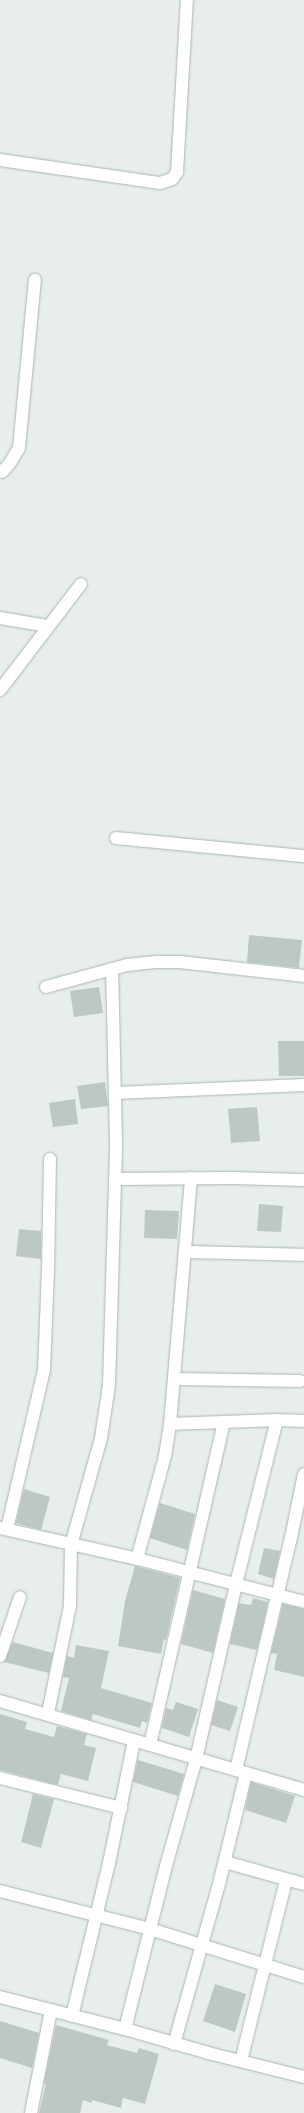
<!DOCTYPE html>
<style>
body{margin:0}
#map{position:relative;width:304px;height:2113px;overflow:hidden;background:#e7eeeb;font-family:"Open Sans",sans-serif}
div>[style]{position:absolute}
.building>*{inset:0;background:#bdc8c5}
.roads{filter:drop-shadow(0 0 1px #aab6b2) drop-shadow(0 0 1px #aab6b2)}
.minor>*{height:12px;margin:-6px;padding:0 6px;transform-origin:6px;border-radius:6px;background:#fff}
span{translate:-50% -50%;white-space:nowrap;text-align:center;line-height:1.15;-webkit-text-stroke:3px #f7fbf9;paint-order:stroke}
</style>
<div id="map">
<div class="building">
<i style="clip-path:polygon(249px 935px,302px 940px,299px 968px,247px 962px)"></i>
<i style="clip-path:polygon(99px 987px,103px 1013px,74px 1017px,70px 991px)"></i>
<i style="clip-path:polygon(278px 1041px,304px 1041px,304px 1076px,279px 1076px)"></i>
<i style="clip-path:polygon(105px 1082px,108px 1106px,81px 1109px,77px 1086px)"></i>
<i style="clip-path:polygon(75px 1099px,78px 1124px,53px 1127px,49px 1103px)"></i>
<i style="clip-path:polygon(257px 1107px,260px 1141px,231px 1143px,228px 1109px)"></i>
<i style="clip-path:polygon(259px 1204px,283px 1206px,281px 1232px,257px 1231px)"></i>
<i style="clip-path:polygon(145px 1210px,179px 1211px,177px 1239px,144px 1238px)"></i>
<i style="clip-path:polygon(19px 1229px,41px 1231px,41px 1259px,16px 1256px)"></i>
<i style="clip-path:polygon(24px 1489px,50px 1497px,41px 1530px,16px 1523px)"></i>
<i style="clip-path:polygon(160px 1503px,195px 1514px,187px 1550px,150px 1538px)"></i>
<i style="clip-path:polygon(264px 1548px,280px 1551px,274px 1579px,258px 1574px)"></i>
<i style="clip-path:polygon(135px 1566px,180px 1578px,166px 1640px,164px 1639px,161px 1654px,118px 1646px,125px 1601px)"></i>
<i style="clip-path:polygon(193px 1590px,225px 1599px,213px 1653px,181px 1644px)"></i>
<i style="clip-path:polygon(253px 1598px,268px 1602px,257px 1650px,230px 1644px,239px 1603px,251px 1605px)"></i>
<i style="clip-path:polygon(283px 1604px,304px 1609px,304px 1677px,274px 1670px,277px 1654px,271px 1653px)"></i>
<i style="clip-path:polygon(13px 1642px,53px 1653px,49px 1673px,4px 1662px)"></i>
<i style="clip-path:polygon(76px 1645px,109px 1651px,101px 1688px,152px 1703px,147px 1723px,142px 1721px,140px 1728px,93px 1714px,91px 1720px,61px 1711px,69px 1678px,63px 1677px,67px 1656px,74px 1658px)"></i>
<i style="clip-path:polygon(217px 1700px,238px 1707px,230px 1731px,211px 1725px)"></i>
<i style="clip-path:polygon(176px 1702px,198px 1709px,189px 1737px,162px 1728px,166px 1708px,173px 1710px)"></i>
<i style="clip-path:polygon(0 1714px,27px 1722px,25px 1729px,54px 1737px,57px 1726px,87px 1734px,84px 1745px,96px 1748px,88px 1781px,61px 1774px,58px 1785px,0 1770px)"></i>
<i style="clip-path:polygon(138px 1760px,184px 1774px,178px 1796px,133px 1782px)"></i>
<i style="clip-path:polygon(251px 1782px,295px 1796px,286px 1823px,245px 1810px)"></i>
<i style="clip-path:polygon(33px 1794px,54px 1799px,41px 1848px,21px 1842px)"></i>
<i style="clip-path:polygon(215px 1984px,246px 1994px,235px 2032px,203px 2021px)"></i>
<i style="clip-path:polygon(0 2021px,39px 2033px,32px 2068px,0 2058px)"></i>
<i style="clip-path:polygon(56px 2025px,109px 2040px,107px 2045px,137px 2053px,139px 2048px,159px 2054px,145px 2104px,123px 2098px,121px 2108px,92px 2100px,92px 2103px,83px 2100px,80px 2113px,39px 2113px,46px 2084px,44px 2083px)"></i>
</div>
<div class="roads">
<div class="minor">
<i style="left:0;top:160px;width:162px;rotate:8.2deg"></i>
<i style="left:160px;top:183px;width:13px;rotate:-18deg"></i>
<i style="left:172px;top:179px;width:9px;rotate:-54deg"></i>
<i style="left:177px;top:172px;width:172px;rotate:-86.7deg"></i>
<i style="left:0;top:472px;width:2px"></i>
<i style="left:2px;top:472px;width:12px;rotate:-48deg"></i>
<i style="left:10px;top:463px;width:17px;rotate:-59deg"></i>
<i style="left:19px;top:448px;width:169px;rotate:-84.6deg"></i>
<i style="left:0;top:618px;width:49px;rotate:9.5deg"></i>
<i style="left:0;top:690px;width:133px;rotate:-52.6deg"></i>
<i style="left:116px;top:838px;width:189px;rotate:5.5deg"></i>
<i style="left:46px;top:987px;width:84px;rotate:-15.2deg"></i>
<i style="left:127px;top:965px;width:31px;rotate:-6deg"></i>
<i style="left:158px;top:962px;width:22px"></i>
<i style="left:180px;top:962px;width:125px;rotate:6.4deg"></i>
<i style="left:115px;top:1093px;width:189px;rotate:-2.4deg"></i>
<i style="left:115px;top:1179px;width:117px;rotate:-0.5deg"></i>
<i style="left:232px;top:1178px;width:72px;rotate:1.6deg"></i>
<i style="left:185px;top:1252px;width:119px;rotate:1.4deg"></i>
<i style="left:175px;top:1379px;width:125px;rotate:0.9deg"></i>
<i style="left:170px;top:1424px;width:107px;rotate:-2.1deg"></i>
<i style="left:277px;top:1420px;width:27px;rotate:2deg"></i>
<i style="left:0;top:1528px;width:146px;rotate:12.7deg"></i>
<i style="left:142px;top:1560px;width:167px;rotate:14.5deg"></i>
<i style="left:7px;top:1529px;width:163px;rotate:-76.9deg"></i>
<i style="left:44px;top:1370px;width:98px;rotate:-87.7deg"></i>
<i style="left:48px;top:1272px;width:113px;rotate:-89deg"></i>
<i style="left:137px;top:1559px;width:107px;rotate:-74.8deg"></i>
<i style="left:165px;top:1456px;width:32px;rotate:-81deg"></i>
<i style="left:170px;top:1424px;width:247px;rotate:-85.1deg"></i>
<i style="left:0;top:1656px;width:62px;rotate:-71.3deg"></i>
<i style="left:0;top:1701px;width:317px;rotate:16.3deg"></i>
<i style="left:48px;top:1713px;width:109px;rotate:-78.4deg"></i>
<i style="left:70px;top:1606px;width:61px;rotate:-89.1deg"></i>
<i style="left:71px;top:1545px;width:111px;rotate:-74.3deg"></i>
<i style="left:101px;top:1438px;width:54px;rotate:-81.4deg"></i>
<i style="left:109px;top:1385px;width:243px;rotate:-88.3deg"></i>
<i style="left:116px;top:1142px;width:173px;rotate:-91.3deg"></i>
<i style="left:150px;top:1745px;width:331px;rotate:-77.1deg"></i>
<i style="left:236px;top:1770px;width:238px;rotate:-76.7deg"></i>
<i style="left:291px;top:1538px;width:65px;rotate:-78.5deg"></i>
<i style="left:0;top:1778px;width:125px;rotate:13.9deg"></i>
<i style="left:225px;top:1862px;width:82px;rotate:15.6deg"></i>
<i style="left:0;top:1891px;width:155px;rotate:14.2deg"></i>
<i style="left:150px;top:1929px;width:161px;rotate:17.3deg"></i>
<i style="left:0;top:1997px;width:129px;rotate:14.4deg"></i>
<i style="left:125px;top:2029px;width:86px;rotate:16.1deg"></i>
<i style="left:208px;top:2053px;width:99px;rotate:14deg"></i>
<i style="left:72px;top:2016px;width:157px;rotate:-76.4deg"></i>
<i style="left:109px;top:1863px;width:125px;rotate:-78.4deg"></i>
<i style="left:125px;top:2029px;width:168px;rotate:-75.9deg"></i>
<i style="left:166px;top:1866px;width:111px;rotate:-74.3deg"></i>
<i style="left:196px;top:1759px;width:180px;rotate:-77.1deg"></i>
<i style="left:236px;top:1584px;width:169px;rotate:-76deg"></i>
<i style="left:174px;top:2044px;width:170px;rotate:-74.3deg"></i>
<i style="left:220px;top:1880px;width:110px;rotate:-76.3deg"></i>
<i style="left:241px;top:2061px;width:187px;rotate:-76deg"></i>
<i style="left:31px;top:2113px;width:105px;rotate:-79deg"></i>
</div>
</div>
</div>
